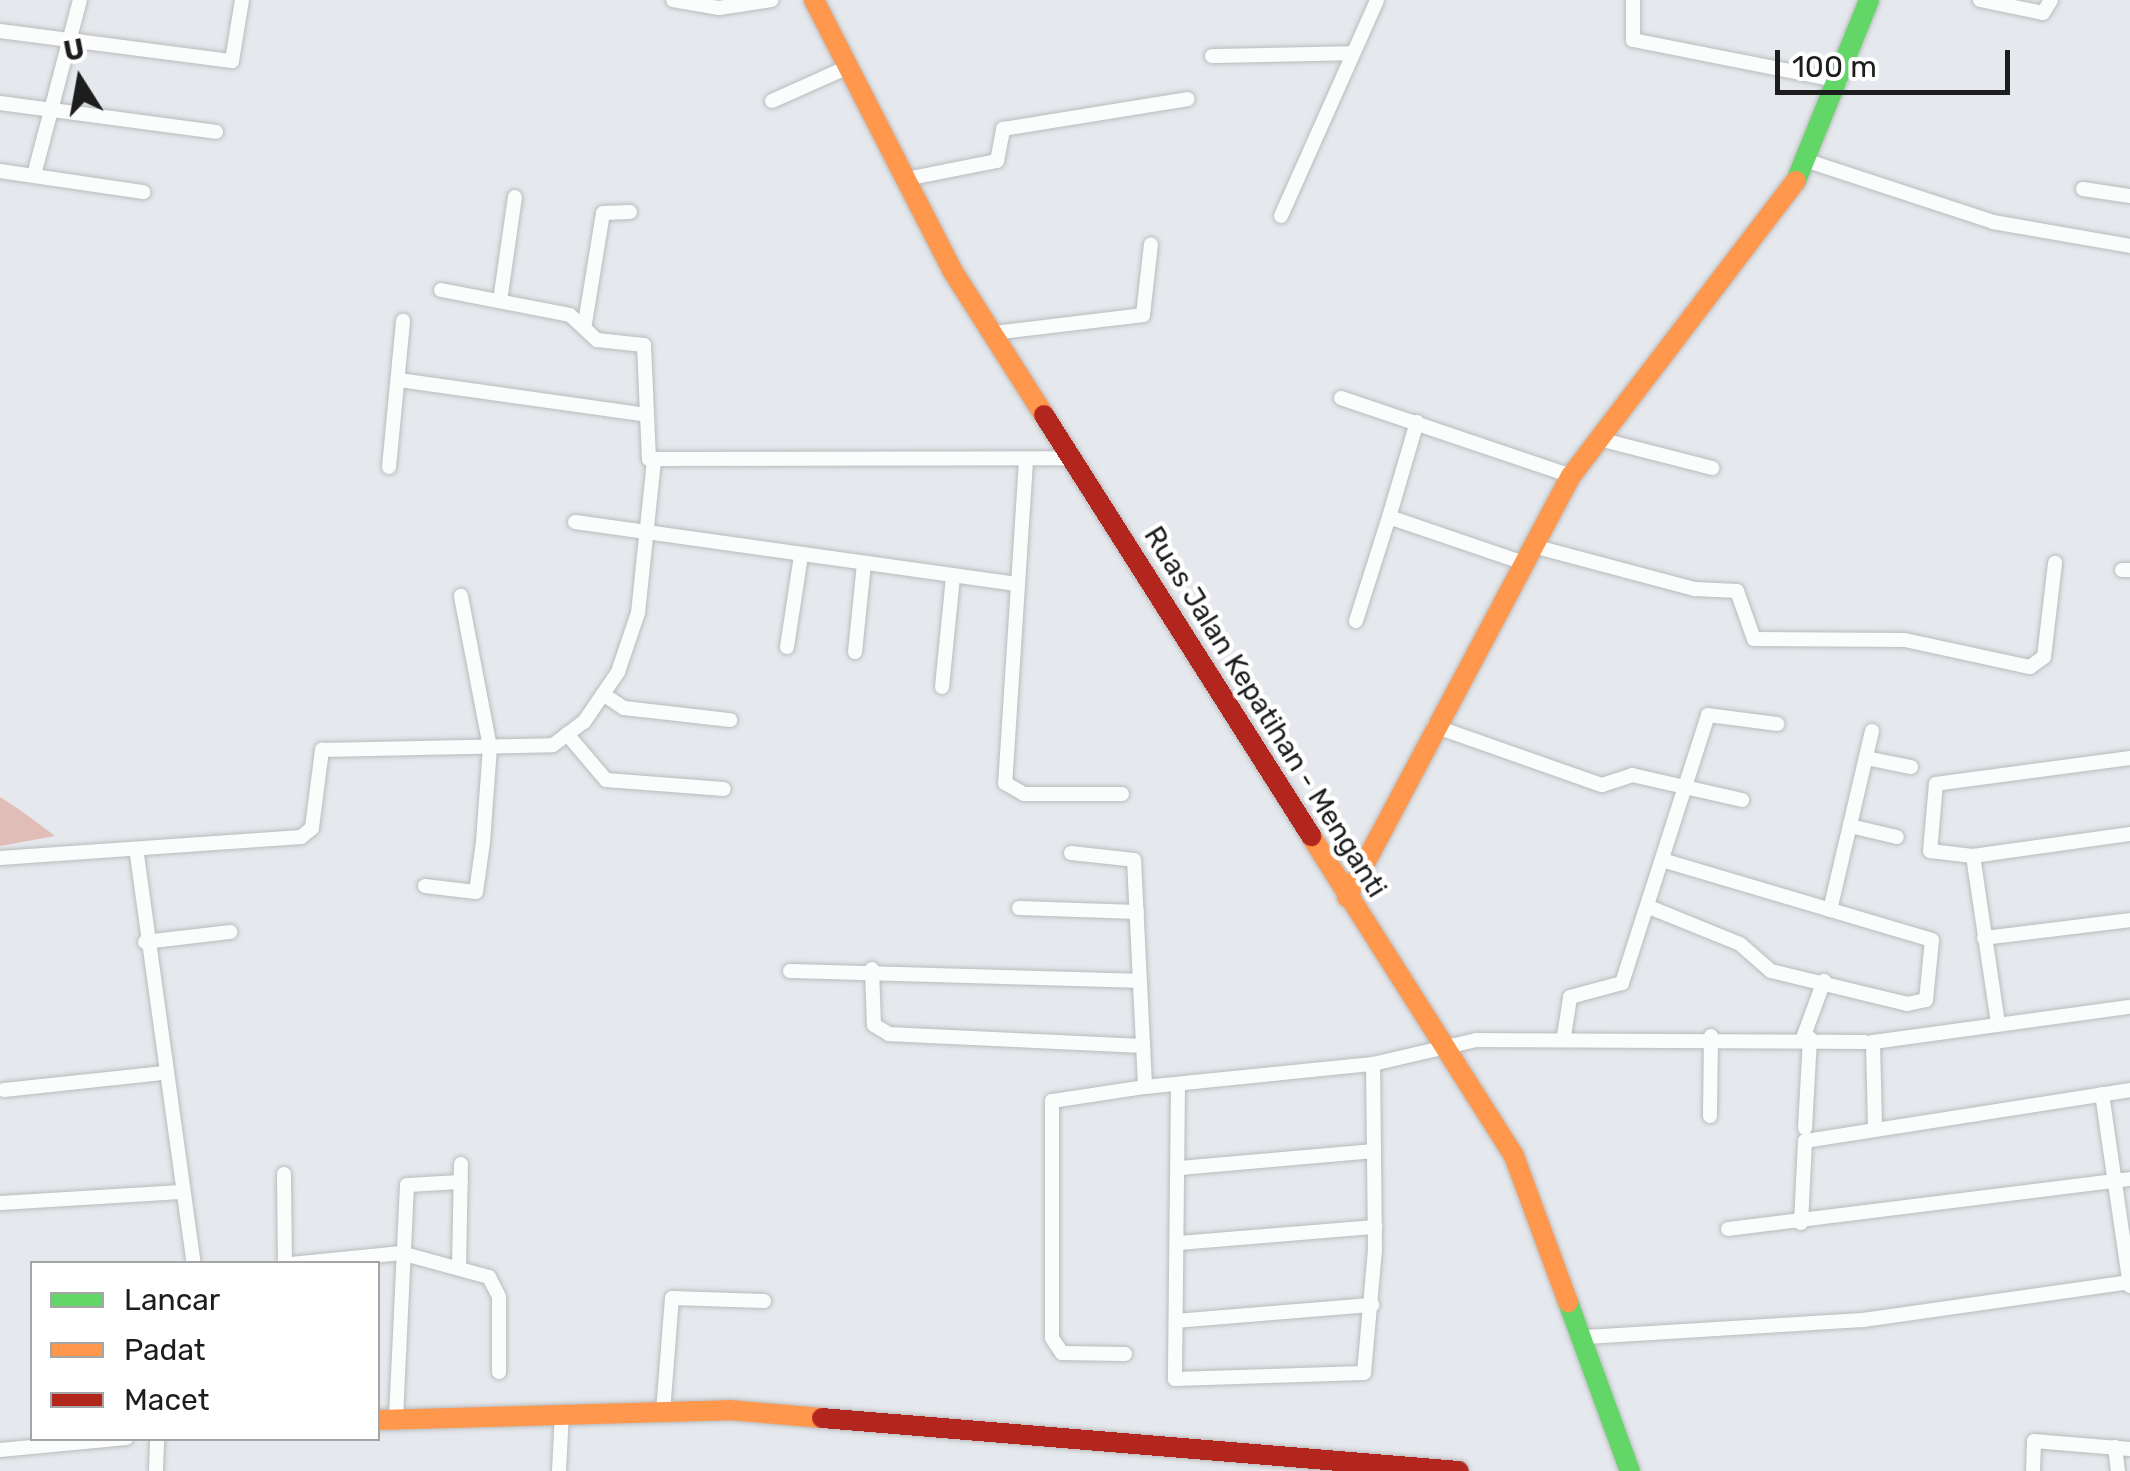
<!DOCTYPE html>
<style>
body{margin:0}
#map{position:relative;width:2130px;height:1471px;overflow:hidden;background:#e5e8ec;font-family:Rubik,sans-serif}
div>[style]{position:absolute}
.water>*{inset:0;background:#e0beb7}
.roads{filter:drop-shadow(0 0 2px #babbbd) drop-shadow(0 0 2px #babbbd)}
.street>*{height:14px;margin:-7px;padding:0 7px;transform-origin:7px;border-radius:7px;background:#fbfcfc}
.fast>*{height:20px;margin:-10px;padding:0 10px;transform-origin:10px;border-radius:10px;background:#63d668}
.slow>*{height:20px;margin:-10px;padding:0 10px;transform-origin:10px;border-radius:10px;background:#ff974d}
.jam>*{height:20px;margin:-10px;padding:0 10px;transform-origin:10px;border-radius:10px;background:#b3261e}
span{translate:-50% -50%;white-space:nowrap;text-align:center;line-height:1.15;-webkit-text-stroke:9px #fff;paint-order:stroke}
.street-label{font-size:28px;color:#1d1d1d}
.legend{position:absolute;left:30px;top:1261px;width:350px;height:180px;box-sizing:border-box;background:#fff;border:2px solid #a5a5a5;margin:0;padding:12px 18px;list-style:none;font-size:30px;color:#1d1d1d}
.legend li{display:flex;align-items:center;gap:20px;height:50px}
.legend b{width:50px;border:2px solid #a5a5a5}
.north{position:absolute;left:30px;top:30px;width:100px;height:100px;-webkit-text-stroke:8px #fff;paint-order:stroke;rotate:349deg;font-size:28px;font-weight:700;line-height:40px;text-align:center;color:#1d1d1d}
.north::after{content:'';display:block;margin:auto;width:35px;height:45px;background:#1d1d1d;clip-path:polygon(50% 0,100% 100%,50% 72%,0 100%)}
.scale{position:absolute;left:1775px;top:50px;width:235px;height:45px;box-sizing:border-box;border:5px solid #1d1d1d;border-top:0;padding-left:12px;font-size:30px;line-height:35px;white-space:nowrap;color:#1d1d1d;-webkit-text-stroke:8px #fff;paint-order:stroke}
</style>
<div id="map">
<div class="water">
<i style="clip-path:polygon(0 797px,20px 810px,55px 836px,0 846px)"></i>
</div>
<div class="roads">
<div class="street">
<i style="left:673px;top:0;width:47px;rotate:9.9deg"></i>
<i style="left:719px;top:8px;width:53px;rotate:-8.7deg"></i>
<i style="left:1633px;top:0;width:40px;rotate:90deg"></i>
<i style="left:1633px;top:40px;width:211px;rotate:11.2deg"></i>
<i style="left:1980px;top:0;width:64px;rotate:11.7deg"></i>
<i style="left:2043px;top:13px;width:15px;rotate:-58deg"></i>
<i style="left:0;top:31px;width:234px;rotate:7.4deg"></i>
<i style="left:232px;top:61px;width:62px;rotate:-80.7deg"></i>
<i style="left:1212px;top:56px;width:141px;rotate:-1.2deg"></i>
<i style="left:772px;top:101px;width:83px;rotate:-24.1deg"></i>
<i style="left:0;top:103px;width:218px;rotate:7.6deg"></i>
<i style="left:1811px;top:162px;width:192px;rotate:18.2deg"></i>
<i style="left:1993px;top:222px;width:139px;rotate:9.9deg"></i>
<i style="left:0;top:171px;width:145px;rotate:8.4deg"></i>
<i style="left:34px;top:175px;width:181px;rotate:-75.3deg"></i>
<i style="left:906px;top:179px;width:93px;rotate:-11.2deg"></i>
<i style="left:997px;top:161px;width:33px;rotate:-79deg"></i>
<i style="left:1003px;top:129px;width:187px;rotate:-9.2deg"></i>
<i style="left:2083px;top:189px;width:48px;rotate:8.5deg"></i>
<i style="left:1281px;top:216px;width:236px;rotate:-66deg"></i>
<i style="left:441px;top:290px;width:131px;rotate:11deg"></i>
<i style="left:570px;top:315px;width:37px;rotate:43deg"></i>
<i style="left:597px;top:340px;width:47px;rotate:6.1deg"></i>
<i style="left:644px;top:345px;width:114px;rotate:87.5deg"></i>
<i style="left:649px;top:459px;width:425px;rotate:-0.1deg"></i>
<i style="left:500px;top:301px;width:105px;rotate:-81.8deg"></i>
<i style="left:585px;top:323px;width:111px;rotate:-80.7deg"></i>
<i style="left:603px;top:213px;width:27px;rotate:-2deg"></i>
<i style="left:993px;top:333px;width:151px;rotate:-6.8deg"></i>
<i style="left:1143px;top:315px;width:71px;rotate:-83.6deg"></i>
<i style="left:399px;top:380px;width:245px;rotate:8deg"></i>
<i style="left:1341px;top:398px;width:243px;rotate:18.7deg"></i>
<i style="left:1417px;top:422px;width:99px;rotate:106.4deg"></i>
<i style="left:1389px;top:517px;width:139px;rotate:18.8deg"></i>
<i style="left:1599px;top:439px;width:117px;rotate:14.4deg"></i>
<i style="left:1026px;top:461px;width:323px;rotate:93.7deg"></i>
<i style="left:1005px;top:783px;width:22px;rotate:30deg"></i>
<i style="left:1024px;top:794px;width:98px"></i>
<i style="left:389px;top:467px;width:147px;rotate:-84.5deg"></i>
<i style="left:575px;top:522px;width:446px;rotate:8deg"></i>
<i style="left:1533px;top:546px;width:168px;rotate:14.9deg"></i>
<i style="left:1695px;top:589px;width:42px;rotate:2.7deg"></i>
<i style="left:1737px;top:591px;width:51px;rotate:70.5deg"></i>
<i style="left:1754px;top:639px;width:151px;rotate:0.4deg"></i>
<i style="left:1905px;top:640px;width:128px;rotate:12.2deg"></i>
<i style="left:2030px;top:667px;width:17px;rotate:-36deg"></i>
<i style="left:2044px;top:657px;width:95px;rotate:-83.3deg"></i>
<i style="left:2122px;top:570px;width:8px"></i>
<i style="left:1356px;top:621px;width:109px;rotate:-72.4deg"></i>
<i style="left:787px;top:647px;width:93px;rotate:-81.3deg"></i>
<i style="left:855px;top:652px;width:88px;rotate:-84.2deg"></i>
<i style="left:942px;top:687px;width:112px;rotate:-84.3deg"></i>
<i style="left:603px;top:694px;width:25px;rotate:34deg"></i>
<i style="left:624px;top:708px;width:107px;rotate:6.5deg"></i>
<i style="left:1434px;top:726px;width:178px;rotate:19.4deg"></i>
<i style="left:1602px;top:785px;width:32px;rotate:-18deg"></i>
<i style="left:1632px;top:775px;width:113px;rotate:12.8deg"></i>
<i style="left:567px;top:734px;width:60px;rotate:49.7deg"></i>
<i style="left:606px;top:780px;width:118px;rotate:4.4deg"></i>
<i style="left:1866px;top:758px;width:46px;rotate:11.3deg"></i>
<i style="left:2130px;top:758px;width:196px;rotate:172.4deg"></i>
<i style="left:1936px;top:784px;width:67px;rotate:95.1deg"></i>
<i style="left:1930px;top:851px;width:43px;rotate:6.6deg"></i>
<i style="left:1973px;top:856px;width:159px;rotate:-8deg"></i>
<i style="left:1850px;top:826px;width:48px;rotate:13.2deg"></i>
<i style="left:1071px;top:853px;width:63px;rotate:6.3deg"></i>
<i style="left:1134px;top:860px;width:227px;rotate:87.2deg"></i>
<i style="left:1145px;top:1087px;width:229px;rotate:-5.8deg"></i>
<i style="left:1373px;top:1064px;width:106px;rotate:-13.1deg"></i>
<i style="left:1476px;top:1040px;width:389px;rotate:0.3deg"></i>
<i style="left:137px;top:855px;width:413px;rotate:82.1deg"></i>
<i style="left:1973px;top:856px;width:169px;rotate:81.5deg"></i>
<i style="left:0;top:858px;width:302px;rotate:-4deg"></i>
<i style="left:301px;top:837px;width:14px;rotate:-39deg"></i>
<i style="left:312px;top:828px;width:79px;rotate:-82.7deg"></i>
<i style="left:322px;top:750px;width:231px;rotate:-1.2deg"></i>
<i style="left:553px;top:745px;width:39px;rotate:-37deg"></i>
<i style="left:584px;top:722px;width:60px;rotate:-55.8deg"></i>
<i style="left:618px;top:672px;width:62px;rotate:-71.3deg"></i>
<i style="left:638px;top:613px;width:154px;rotate:-84deg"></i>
<i style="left:425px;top:886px;width:51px;rotate:6.7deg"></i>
<i style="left:476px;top:892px;width:50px;rotate:-82deg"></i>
<i style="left:483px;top:842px;width:95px;rotate:-85.8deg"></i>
<i style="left:490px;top:747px;width:154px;rotate:-100.9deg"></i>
<i style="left:1649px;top:907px;width:98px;rotate:22.1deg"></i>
<i style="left:1740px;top:944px;width:41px;rotate:41.1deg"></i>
<i style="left:1771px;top:971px;width:140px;rotate:13.6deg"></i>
<i style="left:1907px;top:1004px;width:19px;rotate:-12deg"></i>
<i style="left:1926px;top:1000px;width:60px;rotate:-84.3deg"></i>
<i style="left:1932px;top:940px;width:278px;rotate:-163.5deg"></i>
<i style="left:1019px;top:908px;width:118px;rotate:1.9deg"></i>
<i style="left:1830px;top:910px;width:184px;rotate:-76.8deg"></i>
<i style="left:1984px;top:938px;width:147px;rotate:-7deg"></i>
<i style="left:145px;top:942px;width:86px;rotate:-6.7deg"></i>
<i style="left:872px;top:969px;width:56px;rotate:88deg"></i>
<i style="left:874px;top:1025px;width:17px;rotate:31deg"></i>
<i style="left:889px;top:1034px;width:252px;rotate:2.7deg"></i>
<i style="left:790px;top:971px;width:348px;rotate:1.6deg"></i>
<i style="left:1564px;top:1036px;width:39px;rotate:-81deg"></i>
<i style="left:1570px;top:997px;width:54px;rotate:-15.1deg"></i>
<i style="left:1622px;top:983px;width:281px;rotate:-72.2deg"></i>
<i style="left:1708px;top:715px;width:70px;rotate:7.4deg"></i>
<i style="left:1803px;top:1038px;width:61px;rotate:-69.8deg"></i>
<i style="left:1178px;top:1085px;width:294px;rotate:90.6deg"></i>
<i style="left:1175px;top:1379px;width:189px;rotate:-1.8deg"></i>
<i style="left:1364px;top:1373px;width:123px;rotate:-84.9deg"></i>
<i style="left:1375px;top:1250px;width:186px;rotate:-90.6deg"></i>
<i style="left:4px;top:1090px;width:159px;rotate:-6.1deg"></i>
<i style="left:2102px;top:1094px;width:194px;rotate:81.7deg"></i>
<i style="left:1710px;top:1116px;width:80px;rotate:-89.3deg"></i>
<i style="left:1875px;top:1126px;width:84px;rotate:-91.4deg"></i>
<i style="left:1873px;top:1042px;width:259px;rotate:-7.8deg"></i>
<i style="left:1805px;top:1128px;width:90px;rotate:-86.8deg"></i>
<i style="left:1180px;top:1168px;width:195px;rotate:-5deg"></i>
<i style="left:284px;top:1174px;width:90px;rotate:89.4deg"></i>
<i style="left:0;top:1203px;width:178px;rotate:-3.5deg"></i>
<i style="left:1801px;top:1223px;width:82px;rotate:-87.2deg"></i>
<i style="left:1805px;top:1141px;width:329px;rotate:-8.9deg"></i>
<i style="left:1728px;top:1229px;width:405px;rotate:-7.1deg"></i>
<i style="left:1179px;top:1243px;width:197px;rotate:-4.7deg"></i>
<i style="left:291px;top:1264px;width:111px;rotate:-5.7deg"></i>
<i style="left:401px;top:1253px;width:91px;rotate:15.3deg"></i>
<i style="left:489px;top:1277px;width:22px;rotate:63deg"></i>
<i style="left:499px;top:1297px;width:75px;rotate:90deg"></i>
<i style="left:459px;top:1267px;width:103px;rotate:-88.9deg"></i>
<i style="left:1176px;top:1321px;width:197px;rotate:-4.7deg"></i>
<i style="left:1585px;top:1337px;width:279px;rotate:-3.5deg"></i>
<i style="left:1863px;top:1320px;width:270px;rotate:-8.1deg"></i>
<i style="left:1125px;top:1354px;width:63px;rotate:-179.1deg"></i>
<i style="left:1062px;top:1353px;width:18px;rotate:-124deg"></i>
<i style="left:1052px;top:1338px;width:237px;rotate:-90deg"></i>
<i style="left:1052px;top:1101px;width:94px;rotate:-8.6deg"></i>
<i style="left:663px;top:1412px;width:114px;rotate:-85.5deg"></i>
<i style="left:672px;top:1298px;width:92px;rotate:1.9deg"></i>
<i style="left:396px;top:1418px;width:233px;rotate:-87.3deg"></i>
<i style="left:407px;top:1185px;width:54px;rotate:-3.2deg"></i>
<i style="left:2115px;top:1447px;width:24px;rotate:83deg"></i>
<i style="left:0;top:1450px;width:127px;rotate:-5.4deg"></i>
<i style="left:156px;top:1471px;width:33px;rotate:-88deg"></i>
<i style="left:559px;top:1471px;width:59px;rotate:-87.1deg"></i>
<i style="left:2033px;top:1471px;width:30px;rotate:-88deg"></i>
<i style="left:2034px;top:1441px;width:96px;rotate:4.8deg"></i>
</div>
<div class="fast">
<i style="left:1796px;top:181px;width:195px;rotate:-68deg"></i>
<i style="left:1568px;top:1302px;width:180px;rotate:69.9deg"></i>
</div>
<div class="slow">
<i style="left:814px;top:0;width:303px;rotate:62.9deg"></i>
<i style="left:952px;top:270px;width:172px;rotate:57.6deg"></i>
<i style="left:1311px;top:836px;width:379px;rotate:57.6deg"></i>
<i style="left:1514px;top:1156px;width:156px;rotate:69.7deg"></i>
<i style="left:1347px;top:897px;width:477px;rotate:-62deg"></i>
<i style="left:1571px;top:476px;width:371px;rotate:-52.7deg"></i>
<i style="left:378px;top:1420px;width:351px;rotate:-1.6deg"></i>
<i style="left:729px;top:1410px;width:93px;rotate:4.9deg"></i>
</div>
<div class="jam">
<i style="left:1044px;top:415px;width:499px;rotate:57.6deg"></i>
<i style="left:822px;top:1418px;width:639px;rotate:4.76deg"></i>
</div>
</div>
<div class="street-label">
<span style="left:1265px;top:712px;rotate:58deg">Ruas Jalan Kepatihan - Menganti</span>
</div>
<ul class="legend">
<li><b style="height:12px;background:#63d668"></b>Lancar</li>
<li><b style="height:12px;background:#ff974d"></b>Padat</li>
<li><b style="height:12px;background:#b3261e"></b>Macet</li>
</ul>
<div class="north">U</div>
<div class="scale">100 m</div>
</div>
